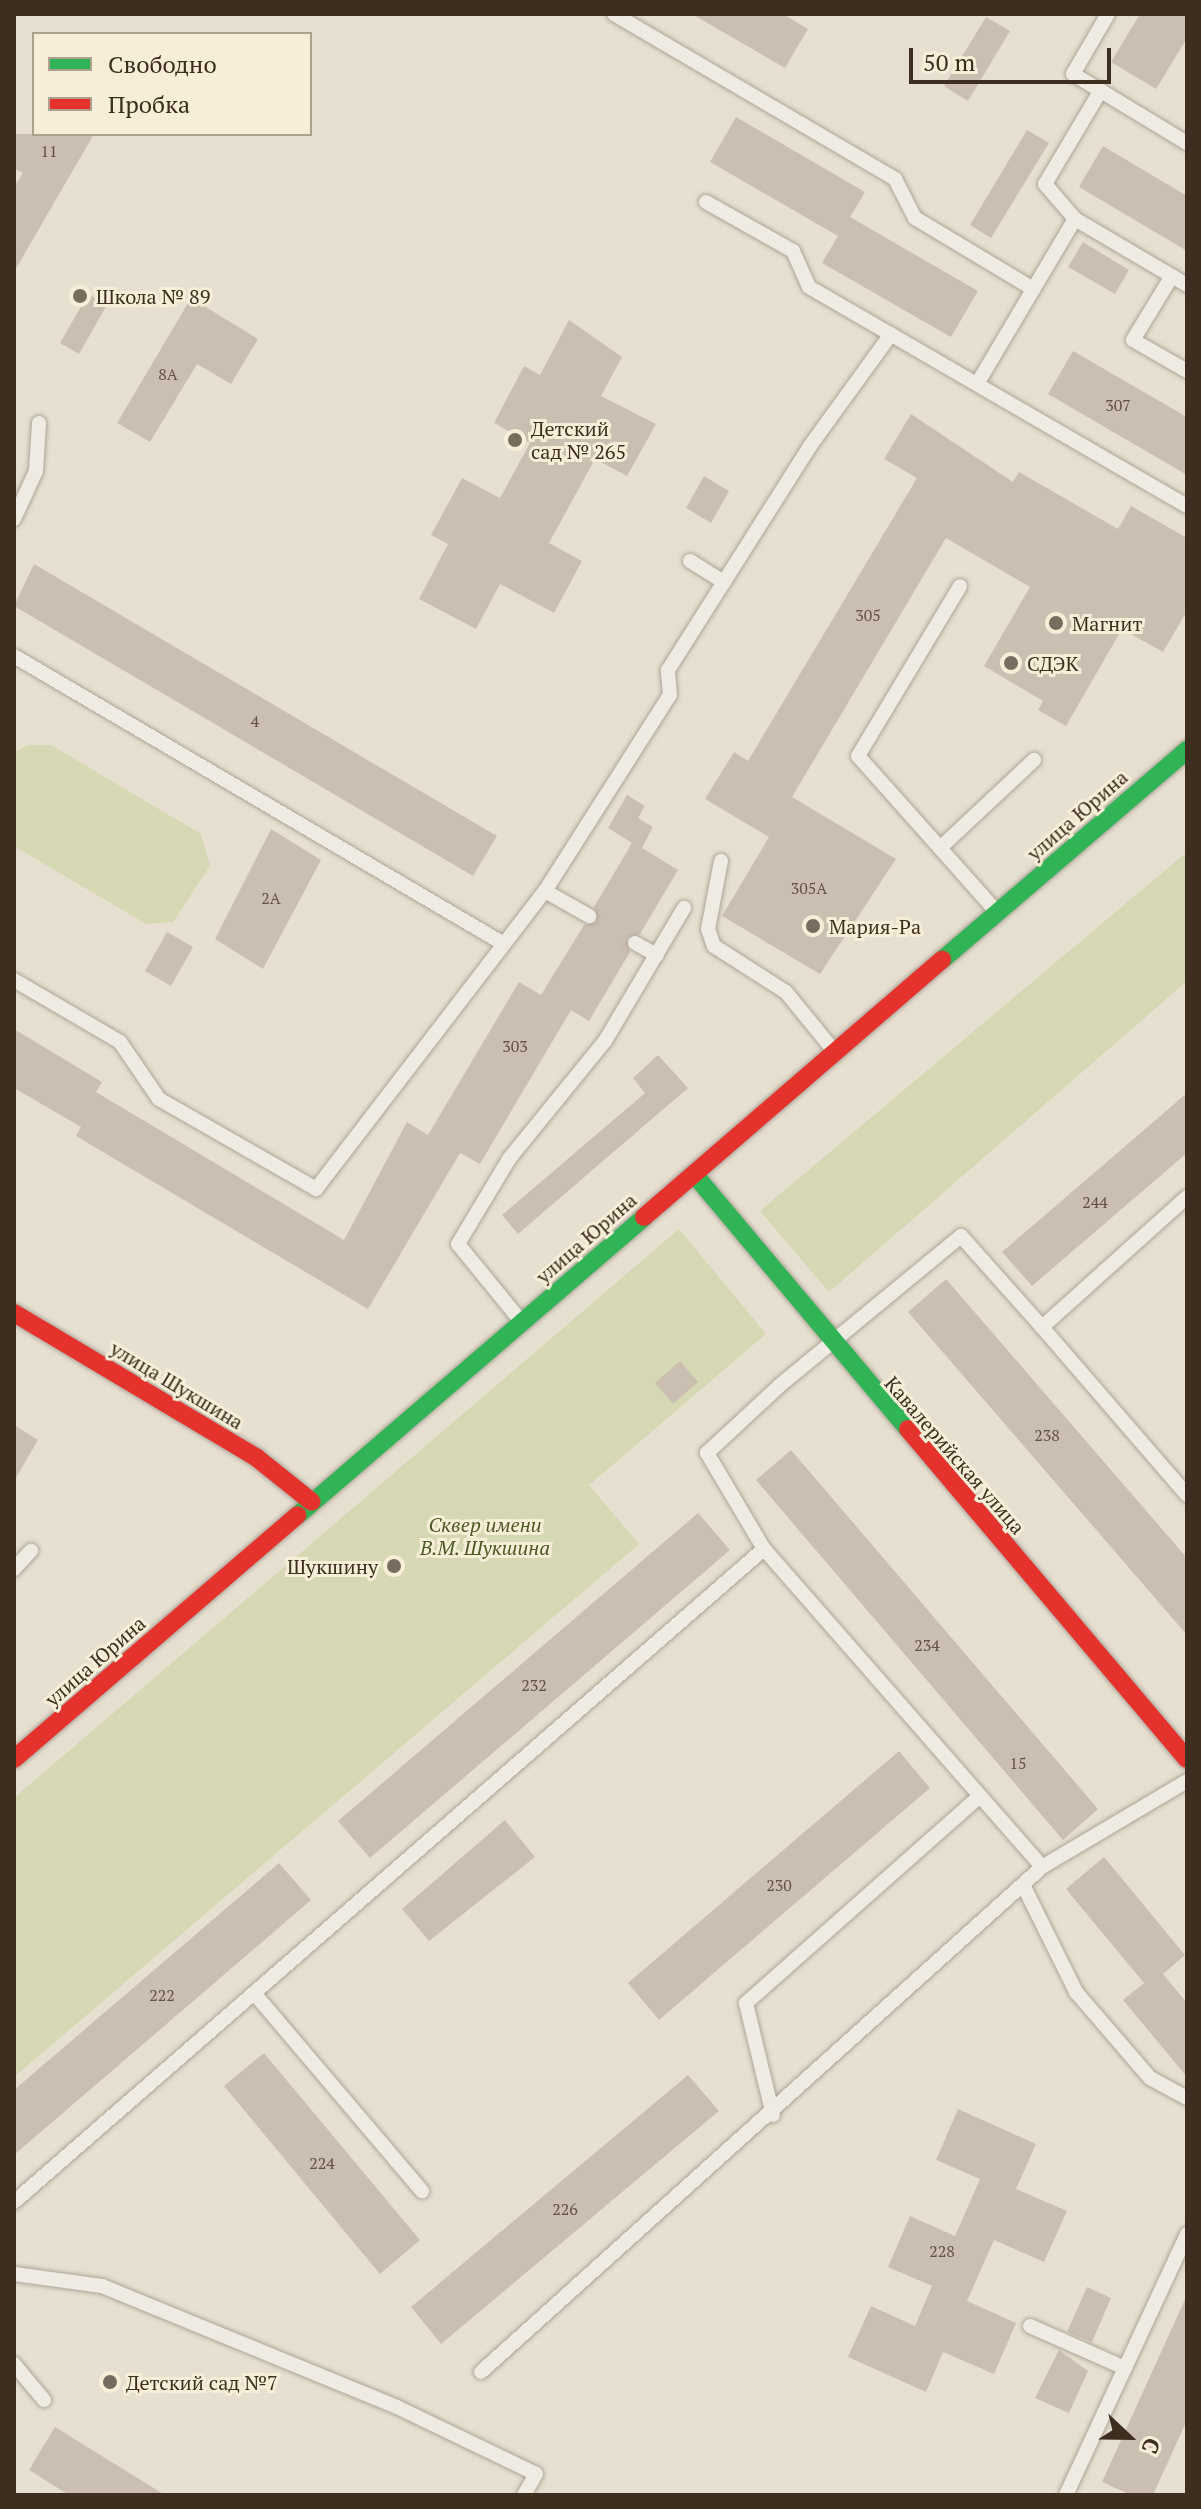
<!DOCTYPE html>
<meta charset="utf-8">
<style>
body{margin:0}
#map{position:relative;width:1201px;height:2509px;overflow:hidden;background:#e7e0d1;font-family:"PT Serif",serif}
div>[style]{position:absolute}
.green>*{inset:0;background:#d6d7b3}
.building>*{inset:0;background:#cbbfb2}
.roads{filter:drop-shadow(0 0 2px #ada599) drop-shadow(0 0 2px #ada599)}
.lane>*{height:14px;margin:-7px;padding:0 7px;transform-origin:7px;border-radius:7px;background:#efebe3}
.fast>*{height:18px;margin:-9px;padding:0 9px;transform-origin:9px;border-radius:9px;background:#30b455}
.jam>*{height:18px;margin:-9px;padding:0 9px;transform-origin:9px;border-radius:9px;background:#e5322d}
.dots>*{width:22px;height:22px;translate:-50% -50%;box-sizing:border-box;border:4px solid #f7eed8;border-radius:50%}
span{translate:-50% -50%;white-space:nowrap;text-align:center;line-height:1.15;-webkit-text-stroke:6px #f7eed8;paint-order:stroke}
.number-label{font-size:16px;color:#605244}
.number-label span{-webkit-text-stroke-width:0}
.poi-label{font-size:20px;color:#3d2e20}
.left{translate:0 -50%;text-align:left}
.right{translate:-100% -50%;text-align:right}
.street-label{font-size:20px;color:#3d2e20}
.park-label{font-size:20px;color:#4d5a26;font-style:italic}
.frame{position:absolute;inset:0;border:16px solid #3d2e20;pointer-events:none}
.legend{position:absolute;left:32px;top:32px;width:280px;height:104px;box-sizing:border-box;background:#f7eed8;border:2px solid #ada18e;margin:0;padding:10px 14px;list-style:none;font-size:24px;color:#3d2e20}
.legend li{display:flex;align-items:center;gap:16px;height:40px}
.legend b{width:40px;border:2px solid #ada18e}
.north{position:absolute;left:1089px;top:2397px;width:80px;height:80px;-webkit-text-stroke:6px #f7eed8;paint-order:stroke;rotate:112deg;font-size:22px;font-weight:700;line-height:32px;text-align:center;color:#3d2e20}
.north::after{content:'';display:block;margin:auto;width:28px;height:36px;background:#3d2e20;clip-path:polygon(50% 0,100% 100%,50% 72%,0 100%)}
.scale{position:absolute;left:909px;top:48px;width:202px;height:36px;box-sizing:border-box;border:4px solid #3d2e20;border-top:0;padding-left:10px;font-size:24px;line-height:28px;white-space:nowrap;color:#3d2e20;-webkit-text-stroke:6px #f7eed8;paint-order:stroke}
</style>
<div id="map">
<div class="green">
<i style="clip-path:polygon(28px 745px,51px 745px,201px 834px,210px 866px,173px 922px,146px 924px,14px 846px,14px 753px)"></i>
<i style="clip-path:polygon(1187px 852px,1187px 981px,829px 1292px,760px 1211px)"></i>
<i style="clip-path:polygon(679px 1229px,766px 1334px,589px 1485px,639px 1544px,14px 2077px,14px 1798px)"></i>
</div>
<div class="building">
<i style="clip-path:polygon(692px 14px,783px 14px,808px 29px,785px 68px)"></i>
<i style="clip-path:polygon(1140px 14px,1187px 14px,1187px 38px,1156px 89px,1111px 62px)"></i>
<i style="clip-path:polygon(986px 17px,1010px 31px,968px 101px,944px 86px)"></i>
<i style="clip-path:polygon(736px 117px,865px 192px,850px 217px,978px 291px,951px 337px,822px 263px,838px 236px,710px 162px)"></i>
<i style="clip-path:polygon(1027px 130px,1049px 143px,991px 238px,970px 225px)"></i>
<i style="clip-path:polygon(14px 134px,94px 134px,14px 272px,14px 187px,23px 173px,14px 168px)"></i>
<i style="clip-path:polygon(1103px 146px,1187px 196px,1187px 251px,1079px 187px)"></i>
<i style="clip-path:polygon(1083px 242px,1129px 270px,1115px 294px,1068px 267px)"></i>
<i style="clip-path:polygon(88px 294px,107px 305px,79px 354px,60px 343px)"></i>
<i style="clip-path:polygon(191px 298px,258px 339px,231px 384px,197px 364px,150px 442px,117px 423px)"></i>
<i style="clip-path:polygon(569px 320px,622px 357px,601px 396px,656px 424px,627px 476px,595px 459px,549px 543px,582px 561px,554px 613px,500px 584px,476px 629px,419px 599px,448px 544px,431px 535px,462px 478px,500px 498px,530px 443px,494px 423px,524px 366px,540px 375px)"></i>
<i style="clip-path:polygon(1073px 351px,1187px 417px,1187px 475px,1048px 394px)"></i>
<i style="clip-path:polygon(911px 414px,1013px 482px,1019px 472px,1118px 529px,1131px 506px,1187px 538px,1187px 611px,1163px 652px,1122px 629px,1066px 726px,1038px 710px,1043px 701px,984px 666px,1030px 587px,946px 538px,792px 797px,896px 859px,820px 974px,722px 916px,769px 837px,705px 799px,734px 752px,748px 761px,917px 478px,884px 459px)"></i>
<i style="clip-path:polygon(704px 476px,729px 491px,711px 523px,686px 508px)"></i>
<i style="clip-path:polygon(34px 564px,497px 836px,473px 876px,14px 606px)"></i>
<i style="clip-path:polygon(627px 795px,645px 806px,638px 818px,653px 827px,642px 848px,678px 870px,640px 934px,627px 938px,630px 952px,589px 1021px,571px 1010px,480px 1164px,460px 1153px,368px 1309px,76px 1136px,81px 1127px,14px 1088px,14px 1029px,102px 1082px,96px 1092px,344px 1240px,407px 1122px,428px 1135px,519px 982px,541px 995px,584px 925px,597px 922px,594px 907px,632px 843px,608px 828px)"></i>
<i style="clip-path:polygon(271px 829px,321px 860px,263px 969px,215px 939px)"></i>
<i style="clip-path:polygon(167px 932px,193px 947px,171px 986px,145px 971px)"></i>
<i style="clip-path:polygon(658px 1055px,688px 1088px,518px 1234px,502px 1215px,645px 1093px,633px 1078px)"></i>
<i style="clip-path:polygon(1187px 1093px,1187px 1153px,1032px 1286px,1002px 1252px)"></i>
<i style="clip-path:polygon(946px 1279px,1187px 1558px,1187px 1635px,908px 1312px)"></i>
<i style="clip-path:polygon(680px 1361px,698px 1382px,673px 1404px,655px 1383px)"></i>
<i style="clip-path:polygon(14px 1425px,38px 1440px,14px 1481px)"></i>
<i style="clip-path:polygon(791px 1450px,1098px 1809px,1063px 1840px,756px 1480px)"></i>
<i style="clip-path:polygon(698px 1513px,730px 1550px,370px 1858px,338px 1821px)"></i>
<i style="clip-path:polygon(899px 1751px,930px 1788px,659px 2020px,628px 1983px)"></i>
<i style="clip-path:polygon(505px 1820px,535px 1857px,429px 1941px,402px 1909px)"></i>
<i style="clip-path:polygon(1104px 1857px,1185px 1955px,1163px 1974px,1187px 2003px,1187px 2077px,1123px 2000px,1144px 1983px,1066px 1889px)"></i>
<i style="clip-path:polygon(279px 1863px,311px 1900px,14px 2155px,14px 2090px)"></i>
<i style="clip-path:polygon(264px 2053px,420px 2240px,380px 2274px,224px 2086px)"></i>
<i style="clip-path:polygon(688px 2075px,719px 2111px,441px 2344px,411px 2307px)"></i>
<i style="clip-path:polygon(958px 2109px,1036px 2144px,1016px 2189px,1067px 2211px,1044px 2262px,994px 2240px,967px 2301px,1016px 2323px,994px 2374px,943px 2352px,926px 2392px,848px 2357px,871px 2306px,915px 2326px,932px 2286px,888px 2267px,910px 2216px,955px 2236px,980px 2179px,936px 2160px)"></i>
<i style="clip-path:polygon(1087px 2287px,1111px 2298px,1092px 2342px,1067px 2332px)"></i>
<i style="clip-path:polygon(1187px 2295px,1187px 2420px,1153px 2495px,1131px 2495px,1102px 2482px)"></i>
<i style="clip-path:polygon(1059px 2350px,1088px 2371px,1069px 2413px,1035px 2398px)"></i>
<i style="clip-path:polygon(55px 2427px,165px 2495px,69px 2495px,29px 2470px)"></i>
</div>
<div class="roads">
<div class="lane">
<i style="left:614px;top:14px;width:326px;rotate:30.4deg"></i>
<i style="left:895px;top:179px;width:44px;rotate:62.9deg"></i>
<i style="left:915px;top:218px;width:138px;rotate:31deg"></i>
<i style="left:1108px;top:14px;width:69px;rotate:120.3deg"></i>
<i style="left:1073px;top:74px;width:133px;rotate:31.2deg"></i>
<i style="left:706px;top:202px;width:100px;rotate:29.4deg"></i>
<i style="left:793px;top:251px;width:39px;rotate:66deg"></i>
<i style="left:809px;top:287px;width:437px;rotate:30.1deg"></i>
<i style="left:1075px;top:219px;width:130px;rotate:30.5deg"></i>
<i style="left:1172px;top:276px;width:75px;rotate:121.4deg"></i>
<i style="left:1133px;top:340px;width:62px;rotate:29.9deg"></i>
<i style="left:977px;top:384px;width:192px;rotate:-59.3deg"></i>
<i style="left:1075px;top:219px;width:46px;rotate:-130.6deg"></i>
<i style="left:1045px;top:184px;width:109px;rotate:-59.2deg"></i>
<i style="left:14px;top:519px;width:53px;rotate:-65.4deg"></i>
<i style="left:36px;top:471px;width:48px;rotate:-86.4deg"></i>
<i style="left:690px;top:561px;width:40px;rotate:32deg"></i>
<i style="left:14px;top:656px;width:568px;rotate:30.45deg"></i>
<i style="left:940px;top:848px;width:123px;rotate:-131.7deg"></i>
<i style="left:858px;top:756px;width:198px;rotate:-59deg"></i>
<i style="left:721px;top:861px;width:69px;rotate:100.8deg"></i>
<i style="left:708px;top:929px;width:18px;rotate:71deg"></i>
<i style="left:714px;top:946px;width:85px;rotate:32.6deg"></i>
<i style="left:786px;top:992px;width:77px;rotate:50.8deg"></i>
<i style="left:545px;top:891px;width:51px;rotate:29.6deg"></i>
<i style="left:995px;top:910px;width:83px;rotate:-131.6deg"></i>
<i style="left:940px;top:848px;width:129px;rotate:-43.1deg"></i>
<i style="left:635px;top:943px;width:25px;rotate:29deg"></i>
<i style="left:14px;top:980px;width:123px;rotate:30.3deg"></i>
<i style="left:120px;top:1042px;width:69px;rotate:55.6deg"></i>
<i style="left:159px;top:1099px;width:181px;rotate:29.8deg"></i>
<i style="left:316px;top:1189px;width:376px;rotate:-52.5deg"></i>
<i style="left:545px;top:891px;width:232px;rotate:-57.5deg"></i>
<i style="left:670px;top:695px;width:25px;rotate:-95deg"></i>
<i style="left:668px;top:670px;width:265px;rotate:-57.6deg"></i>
<i style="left:810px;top:446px;width:138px;rotate:-54.1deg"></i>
<i style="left:520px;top:1320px;width:98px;rotate:-129.2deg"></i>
<i style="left:458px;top:1244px;width:99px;rotate:-59deg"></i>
<i style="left:509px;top:1159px;width:152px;rotate:-50.9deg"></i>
<i style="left:605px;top:1041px;width:155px;rotate:-59.3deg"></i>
<i style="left:1042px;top:1327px;width:222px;rotate:49.2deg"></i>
<i style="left:764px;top:1549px;width:422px;rotate:48.8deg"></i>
<i style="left:1042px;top:1867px;width:169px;rotate:-30.7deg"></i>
<i style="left:14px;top:1569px;width:25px;rotate:-47deg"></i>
<i style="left:1023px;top:1885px;width:119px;rotate:63.6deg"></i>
<i style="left:1076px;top:1992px;width:113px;rotate:49.3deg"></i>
<i style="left:1150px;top:2078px;width:42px;rotate:28.4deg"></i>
<i style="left:254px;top:1993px;width:260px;rotate:49.7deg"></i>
<i style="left:773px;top:2115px;width:115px;rotate:-103.6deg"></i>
<i style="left:746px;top:2003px;width:311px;rotate:-41.5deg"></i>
<i style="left:14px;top:2202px;width:994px;rotate:-41.05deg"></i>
<i style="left:764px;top:1549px;width:112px;rotate:-120.7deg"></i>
<i style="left:707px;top:1453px;width:98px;rotate:-42.9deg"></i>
<i style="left:779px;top:1386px;width:236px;rotate:-39.5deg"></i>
<i style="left:961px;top:1236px;width:122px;rotate:48.3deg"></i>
<i style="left:1042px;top:1327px;width:195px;rotate:-41.9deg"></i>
<i style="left:14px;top:2274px;width:89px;rotate:7.8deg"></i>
<i style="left:102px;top:2286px;width:319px;rotate:22.3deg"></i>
<i style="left:397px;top:2407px;width:154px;rotate:25.7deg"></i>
<i style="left:536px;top:2474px;width:24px;rotate:120deg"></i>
<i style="left:1030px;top:2326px;width:104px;rotate:23.9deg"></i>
<i style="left:14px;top:2364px;width:47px;rotate:50.2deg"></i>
<i style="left:481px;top:2372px;width:755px;rotate:-41.99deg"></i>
<i style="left:1066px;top:2495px;width:288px;rotate:-65.1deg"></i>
</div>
<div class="fast">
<i style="left:942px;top:960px;width:323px;rotate:-40.6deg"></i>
<i style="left:694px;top:1174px;width:333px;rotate:50deg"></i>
<i style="left:298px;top:1515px;width:457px;rotate:-40.7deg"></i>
</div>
<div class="jam">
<i style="left:644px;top:1217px;width:394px;rotate:-40.8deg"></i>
<i style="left:14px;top:1313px;width:283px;rotate:30.8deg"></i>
<i style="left:257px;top:1458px;width:70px;rotate:38.7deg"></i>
<i style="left:908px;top:1429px;width:432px;rotate:49.8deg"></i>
<i style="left:14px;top:1759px;width:374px;rotate:-40.7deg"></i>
</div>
</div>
<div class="dots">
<i style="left:80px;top:296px;background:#786c5e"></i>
<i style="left:515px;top:440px;background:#786c5e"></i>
<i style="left:1056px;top:623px;background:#786c5e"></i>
<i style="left:1011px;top:663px;background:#786c5e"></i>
<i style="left:813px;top:926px;background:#786c5e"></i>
<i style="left:394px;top:1566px;background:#786c5e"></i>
<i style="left:110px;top:2382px;background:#786c5e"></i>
</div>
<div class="number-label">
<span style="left:49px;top:151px">11</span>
<span style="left:168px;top:374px">8А</span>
<span style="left:1118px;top:405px">307</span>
<span style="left:868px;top:615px">305</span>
<span style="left:255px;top:721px">4</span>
<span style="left:809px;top:888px">305А</span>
<span style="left:271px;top:898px">2А</span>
<span style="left:515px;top:1046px">303</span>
<span style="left:1095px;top:1202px">244</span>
<span style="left:1047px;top:1435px">238</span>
<span style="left:927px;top:1645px">234</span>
<span style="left:534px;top:1685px">232</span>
<span style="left:1018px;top:1763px">15</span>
<span style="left:779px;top:1885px">230</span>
<span style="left:162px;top:1995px">222</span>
<span style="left:322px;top:2163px">224</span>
<span style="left:565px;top:2209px">226</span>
<span style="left:942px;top:2251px">228</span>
</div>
<div class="poi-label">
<span class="left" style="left:96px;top:296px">Школа № 89</span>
<span class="left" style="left:531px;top:440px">Детский<br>сад № 265</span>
<span class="left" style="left:1072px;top:623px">Магнит</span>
<span class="left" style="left:1027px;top:663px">СДЭК</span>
<span class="left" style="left:829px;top:926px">Мария-Ра</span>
<span class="right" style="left:378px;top:1566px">Шукшину</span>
<span class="left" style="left:126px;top:2382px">Детский сад №7</span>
</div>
<div class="street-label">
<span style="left:1077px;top:815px;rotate:-41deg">улица Юрина</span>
<span style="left:586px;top:1238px;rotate:-41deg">улица Юрина</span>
<span style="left:177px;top:1385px;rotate:31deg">улица Шукшина</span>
<span style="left:955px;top:1455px;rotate:49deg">Кавалерийская улица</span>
<span style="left:95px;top:1661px;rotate:-41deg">улица Юрина</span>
</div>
<div class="park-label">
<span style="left:485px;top:1536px">Сквер имени<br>В.М. Шукшина</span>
</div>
<div class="frame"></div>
<ul class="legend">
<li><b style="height:10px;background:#30b455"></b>Свободно</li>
<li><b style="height:10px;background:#e5322d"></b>Пробка</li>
</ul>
<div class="north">С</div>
<div class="scale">50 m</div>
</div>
